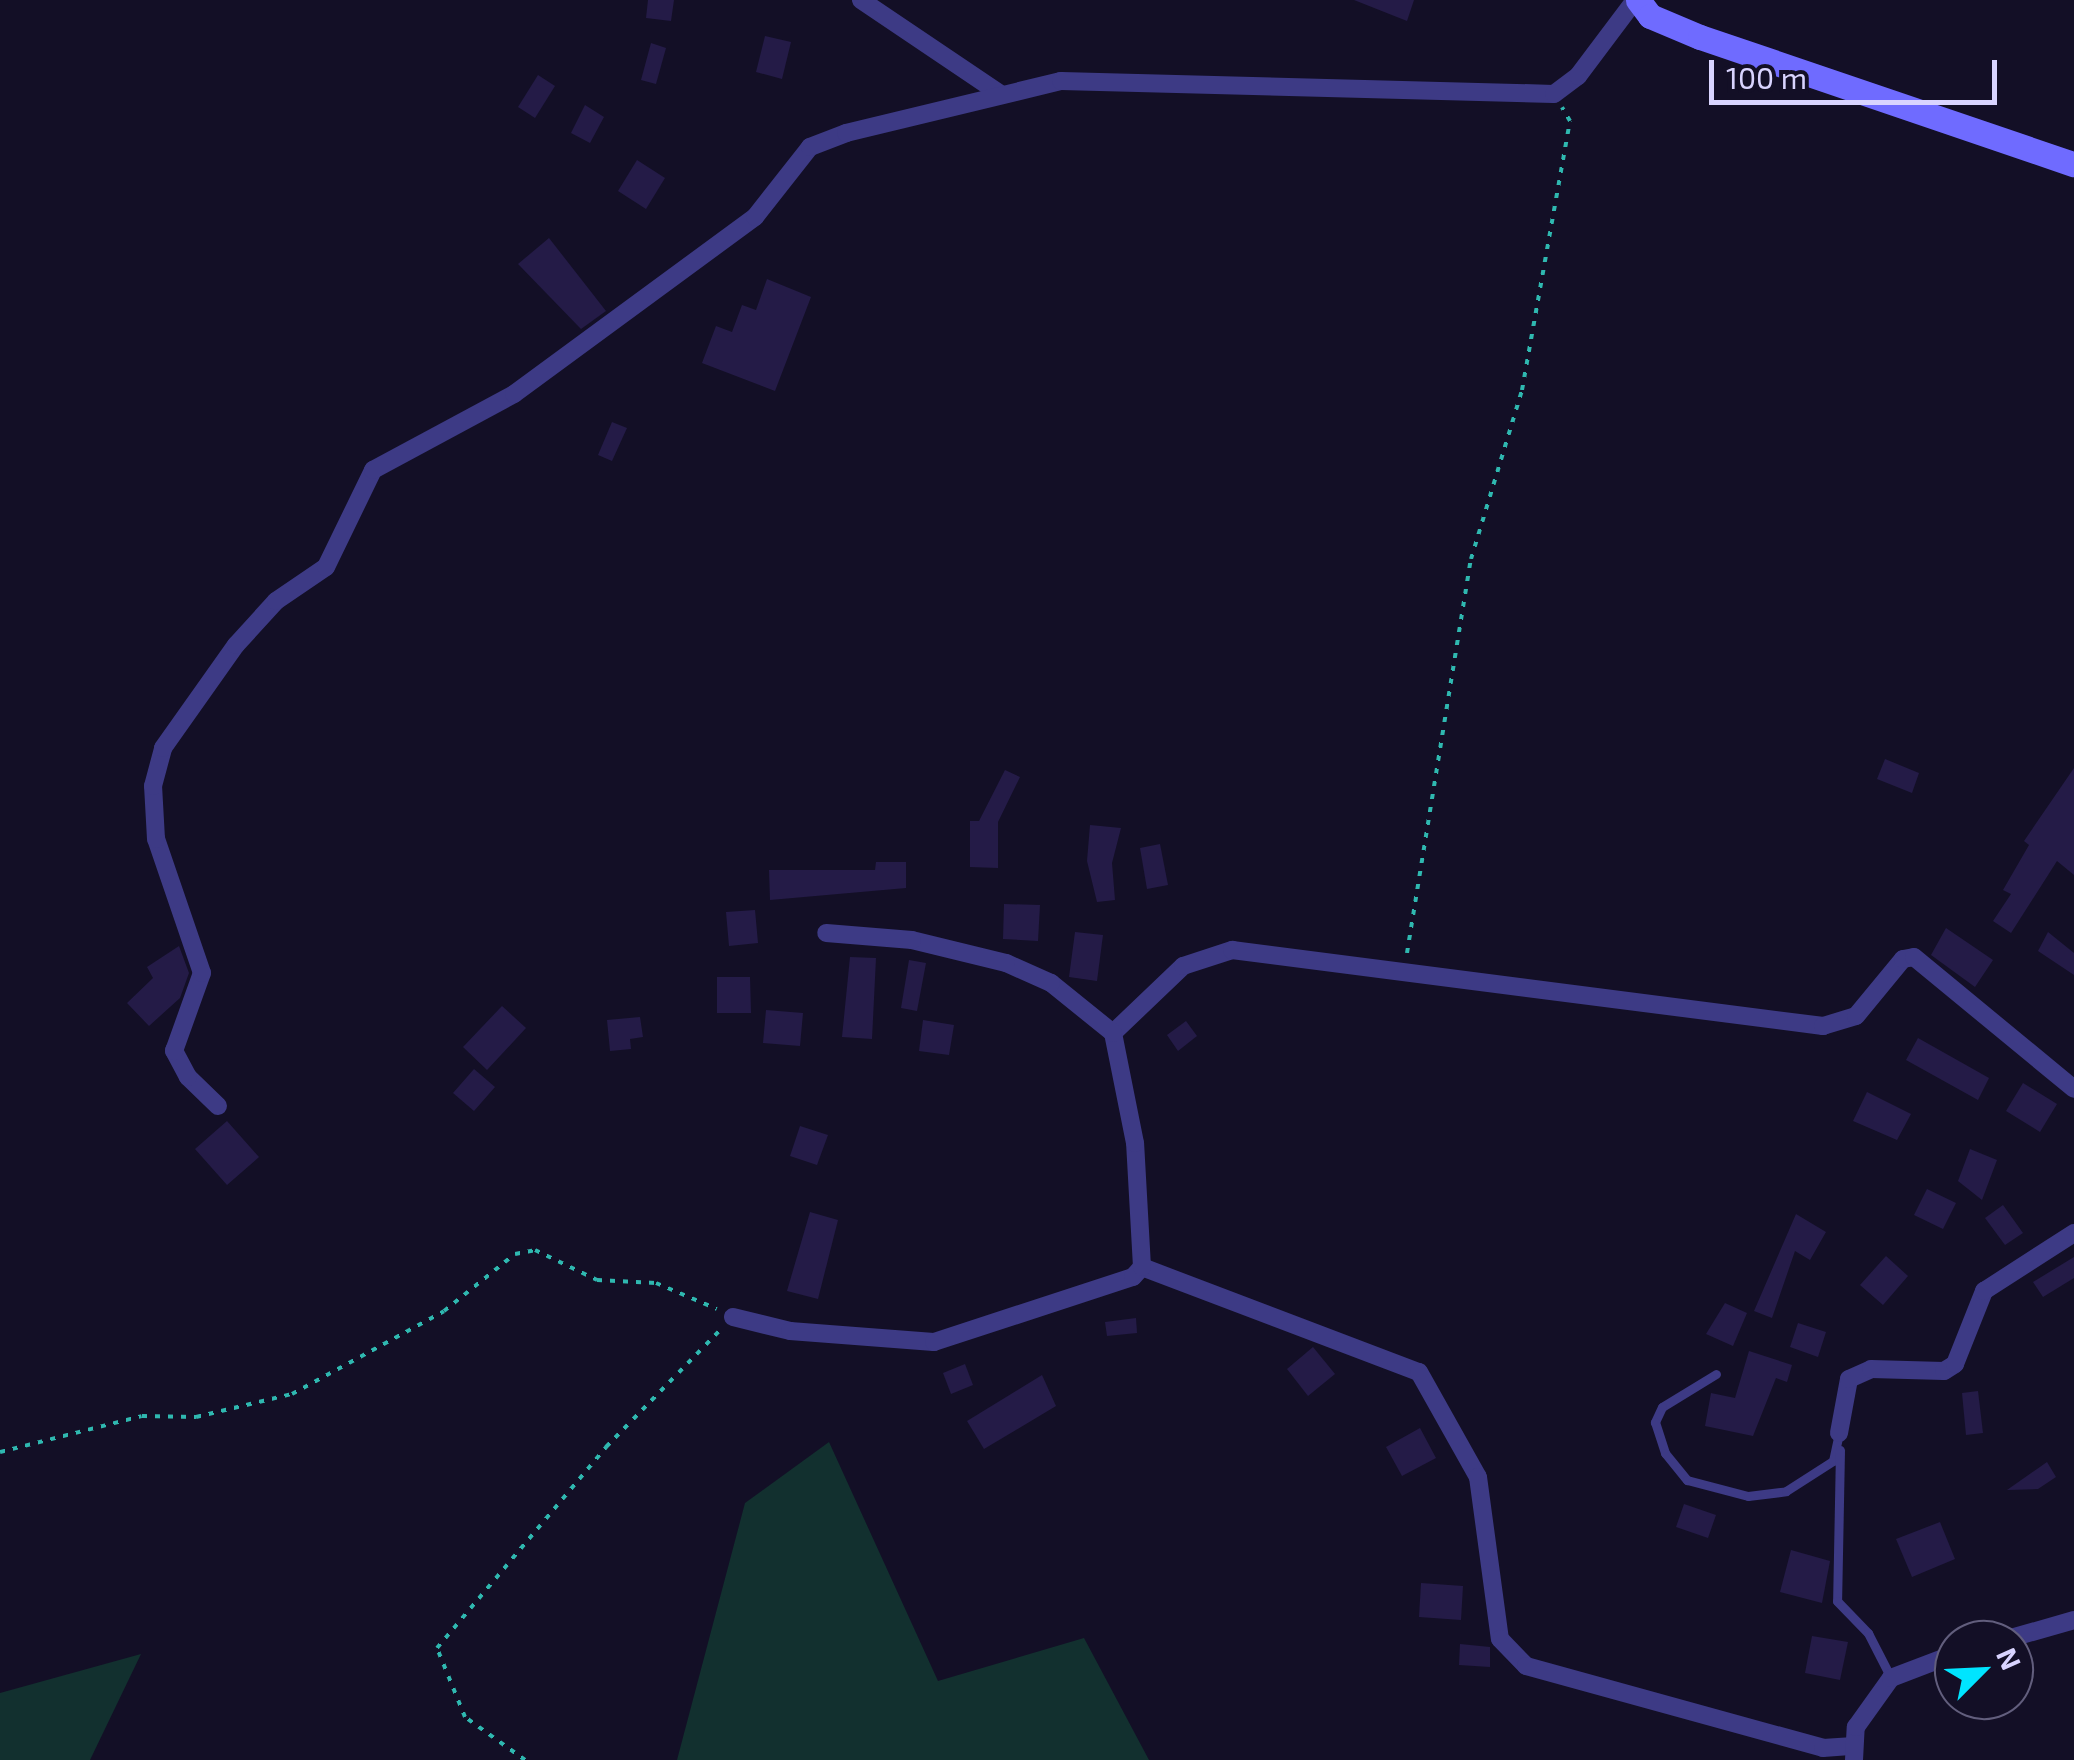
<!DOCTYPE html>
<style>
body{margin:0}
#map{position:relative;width:2074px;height:1760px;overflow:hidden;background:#130f26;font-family:"Exo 2",sans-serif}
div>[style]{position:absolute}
.green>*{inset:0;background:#12302f}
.building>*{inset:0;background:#241b47}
.path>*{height:4px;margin-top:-2px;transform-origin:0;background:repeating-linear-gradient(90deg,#2fb8b0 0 5px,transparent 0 13px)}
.lane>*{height:9px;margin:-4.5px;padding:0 4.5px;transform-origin:4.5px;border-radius:4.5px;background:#3d3a85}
.street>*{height:18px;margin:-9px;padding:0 9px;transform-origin:9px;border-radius:9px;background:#3d3a85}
.secondary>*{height:25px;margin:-12.5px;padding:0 12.5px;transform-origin:12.5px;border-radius:12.5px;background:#6f6bff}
span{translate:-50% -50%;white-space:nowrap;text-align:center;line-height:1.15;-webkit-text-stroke:9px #130f26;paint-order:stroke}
.north{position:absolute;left:1934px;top:1620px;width:100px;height:100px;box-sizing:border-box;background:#130f26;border:2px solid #625e7d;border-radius:50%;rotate:66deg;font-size:28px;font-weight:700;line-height:40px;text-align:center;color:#d9d4ff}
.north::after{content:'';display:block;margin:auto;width:35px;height:45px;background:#00e5ff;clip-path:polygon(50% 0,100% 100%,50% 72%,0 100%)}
.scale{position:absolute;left:1709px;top:60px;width:288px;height:45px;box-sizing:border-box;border:5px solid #d9d4ff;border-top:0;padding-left:12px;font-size:30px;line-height:35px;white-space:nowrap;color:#d9d4ff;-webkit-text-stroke:8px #130f26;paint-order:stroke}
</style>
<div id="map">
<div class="green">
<i style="clip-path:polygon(829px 1442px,938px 1681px,1084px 1638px,1149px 1760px,677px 1760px,745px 1503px)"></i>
<i style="clip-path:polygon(141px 1654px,90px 1760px,0 1760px,0 1693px)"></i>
</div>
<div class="building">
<i style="clip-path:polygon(648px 0,674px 0,671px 21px,646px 18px)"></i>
<i style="clip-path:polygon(1354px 0,1414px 0,1407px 21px)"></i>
<i style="clip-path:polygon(765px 36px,791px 42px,782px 79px,756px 72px)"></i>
<i style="clip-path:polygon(651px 43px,666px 48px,656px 84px,641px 80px)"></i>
<i style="clip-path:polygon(538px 75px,555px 86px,535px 118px,518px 107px)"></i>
<i style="clip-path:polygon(585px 105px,604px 117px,590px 143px,571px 133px)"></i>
<i style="clip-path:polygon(637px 160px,665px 178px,646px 209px,618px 191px)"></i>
<i style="clip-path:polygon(549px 238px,606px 311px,581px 329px,518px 264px)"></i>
<i style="clip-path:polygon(767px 279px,811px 297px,775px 391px,702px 363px,716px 326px,732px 332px,742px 305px,756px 310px)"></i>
<i style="clip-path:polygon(612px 422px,627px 428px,612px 461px,598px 455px)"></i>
<i style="clip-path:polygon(1885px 759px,1919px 773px,1912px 793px,1877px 779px)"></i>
<i style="clip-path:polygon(2074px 768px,2074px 875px,2057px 861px,2011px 933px,1993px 921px,2011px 894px,2003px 890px,2029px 845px,2024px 841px)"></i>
<i style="clip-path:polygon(1005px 770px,1020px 777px,998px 822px,998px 868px,970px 867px,970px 821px,979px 821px)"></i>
<i style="clip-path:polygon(1090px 825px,1121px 828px,1112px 863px,1115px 900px,1097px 902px,1087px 861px)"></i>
<i style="clip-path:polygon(1160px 844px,1168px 885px,1147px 889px,1140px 848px)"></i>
<i style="clip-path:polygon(876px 862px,906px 862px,906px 888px,770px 900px,769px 870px,875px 870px)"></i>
<i style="clip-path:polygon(1004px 904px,1040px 905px,1038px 941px,1003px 939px)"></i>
<i style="clip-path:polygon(755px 910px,758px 943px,729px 946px,726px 912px)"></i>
<i style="clip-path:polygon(1946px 928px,1993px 960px,1975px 987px,1931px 955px)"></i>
<i style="clip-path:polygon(1075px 932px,1103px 935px,1097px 981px,1069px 977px)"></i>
<i style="clip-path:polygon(2048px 932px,2074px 953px,2074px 975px,2038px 951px)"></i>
<i style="clip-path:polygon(179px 946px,189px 973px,180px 998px,149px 1026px,127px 1003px,153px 978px,147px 967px)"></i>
<i style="clip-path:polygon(850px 957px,876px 958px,872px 1039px,842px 1037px)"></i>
<i style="clip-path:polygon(909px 960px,926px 963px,917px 1011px,901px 1008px)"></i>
<i style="clip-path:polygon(717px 977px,750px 977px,751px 1013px,717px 1013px)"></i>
<i style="clip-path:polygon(502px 1006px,526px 1028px,487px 1070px,463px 1047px)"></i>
<i style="clip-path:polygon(766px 1010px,803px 1013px,800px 1046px,763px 1043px)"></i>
<i style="clip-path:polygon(640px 1017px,643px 1037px,630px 1039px,631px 1049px,610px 1051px,607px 1020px)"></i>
<i style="clip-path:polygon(923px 1020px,954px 1025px,949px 1055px,919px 1051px)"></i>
<i style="clip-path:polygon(1186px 1021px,1197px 1036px,1178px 1051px,1167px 1035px)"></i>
<i style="clip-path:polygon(1918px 1038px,1989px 1078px,1978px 1100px,1906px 1060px)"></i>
<i style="clip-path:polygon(474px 1069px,495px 1087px,474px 1111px,453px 1093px)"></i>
<i style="clip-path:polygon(2023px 1083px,2057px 1104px,2040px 1132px,2006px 1111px)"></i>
<i style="clip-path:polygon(1867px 1092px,1911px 1114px,1897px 1140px,1853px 1121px)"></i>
<i style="clip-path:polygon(227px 1121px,259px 1157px,227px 1185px,195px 1149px)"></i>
<i style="clip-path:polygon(800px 1126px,828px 1135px,817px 1165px,790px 1156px)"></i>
<i style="clip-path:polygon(1970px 1149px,1997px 1160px,1982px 1200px,1958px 1181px)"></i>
<i style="clip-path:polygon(1927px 1189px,1956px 1203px,1943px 1229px,1914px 1215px)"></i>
<i style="clip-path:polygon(2003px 1205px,2023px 1233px,2005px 1245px,1985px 1218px)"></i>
<i style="clip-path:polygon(810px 1212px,838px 1220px,818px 1299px,787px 1291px)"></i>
<i style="clip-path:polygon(1796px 1214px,1826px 1232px,1810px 1260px,1795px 1251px,1772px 1318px,1754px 1311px)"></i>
<i style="clip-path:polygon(1886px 1256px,1908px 1276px,1883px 1305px,1860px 1285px)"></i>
<i style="clip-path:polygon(2074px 1257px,2074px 1278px,2043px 1297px,2033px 1282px)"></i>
<i style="clip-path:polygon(1725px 1303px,1747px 1313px,1733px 1346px,1706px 1334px)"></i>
<i style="clip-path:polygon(1136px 1318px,1137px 1333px,1107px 1336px,1105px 1322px)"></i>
<i style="clip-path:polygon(1798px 1323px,1826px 1332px,1818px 1357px,1790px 1347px)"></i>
<i style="clip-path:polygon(1313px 1347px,1335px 1374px,1308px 1396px,1287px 1369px)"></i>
<i style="clip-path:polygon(1749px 1351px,1792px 1365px,1787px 1382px,1776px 1378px,1753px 1436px,1705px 1426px,1711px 1393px,1735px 1398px)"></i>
<i style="clip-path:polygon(965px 1364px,973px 1385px,951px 1394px,943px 1373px)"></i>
<i style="clip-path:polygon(1042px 1375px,1056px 1406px,984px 1449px,967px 1421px)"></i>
<i style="clip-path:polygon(1978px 1391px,1983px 1433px,1966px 1435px,1962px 1393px)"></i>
<i style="clip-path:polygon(1420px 1428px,1436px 1458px,1402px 1476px,1386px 1447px)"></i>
<i style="clip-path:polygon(2047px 1462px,2056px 1477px,2038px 1489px,2007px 1490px)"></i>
<i style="clip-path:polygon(1684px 1504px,1716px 1515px,1708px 1538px,1676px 1527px)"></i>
<i style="clip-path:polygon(1940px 1522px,1955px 1559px,1912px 1577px,1896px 1539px)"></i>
<i style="clip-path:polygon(1791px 1550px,1830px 1561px,1822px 1603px,1780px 1592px)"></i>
<i style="clip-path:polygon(1421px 1583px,1463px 1586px,1461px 1620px,1419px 1617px)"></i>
<i style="clip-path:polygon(1812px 1636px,1848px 1642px,1840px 1680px,1805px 1673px)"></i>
<i style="clip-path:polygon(1460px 1644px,1490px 1647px,1490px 1667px,1459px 1665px)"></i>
</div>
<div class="path">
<i style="left:1407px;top:953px;width:399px;rotate:-80.8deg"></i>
<i style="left:1471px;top:559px;width:177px;rotate:-73.2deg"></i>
<i style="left:1522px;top:390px;width:273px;rotate:-79.9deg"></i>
<i style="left:1570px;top:121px;width:16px;rotate:-120deg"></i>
<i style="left:0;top:1452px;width:146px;rotate:-14.2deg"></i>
<i style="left:142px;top:1416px;width:54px;rotate:1.1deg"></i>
<i style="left:196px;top:1417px;width:99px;rotate:-13.5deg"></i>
<i style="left:292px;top:1394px;width:173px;rotate:-28.6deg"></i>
<i style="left:444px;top:1311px;width:91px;rotate:-38.8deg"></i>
<i style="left:515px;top:1254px;width:20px;rotate:-11deg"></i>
<i style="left:535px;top:1250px;width:69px;rotate:25.8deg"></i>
<i style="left:597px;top:1280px;width:59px;rotate:2.9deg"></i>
<i style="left:656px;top:1283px;width:66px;rotate:23.1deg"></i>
<i style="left:525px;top:1760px;width:74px;rotate:-144.4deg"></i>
<i style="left:465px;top:1717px;width:74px;rotate:-112.1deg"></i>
<i style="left:437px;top:1648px;width:263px;rotate:-49.9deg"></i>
<i style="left:606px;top:1447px;width:165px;rotate:-45.7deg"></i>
</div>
<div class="lane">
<i style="left:1716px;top:1374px;width:63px;rotate:148.6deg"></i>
<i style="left:1662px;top:1407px;width:17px;rotate:115deg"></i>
<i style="left:1655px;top:1422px;width:33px;rotate:72deg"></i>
<i style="left:1665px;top:1453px;width:35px;rotate:51deg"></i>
<i style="left:1687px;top:1480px;width:63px;rotate:14.7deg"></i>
<i style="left:1748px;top:1496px;width:38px;rotate:-7deg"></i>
<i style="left:1786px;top:1491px;width:56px;rotate:-32.6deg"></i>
<i style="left:1833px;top:1461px;width:29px;rotate:-78deg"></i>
<i style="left:1840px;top:1450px;width:151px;rotate:91.1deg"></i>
<i style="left:1837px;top:1601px;width:45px;rotate:45.9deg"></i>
<i style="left:1868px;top:1633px;width:51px;rotate:62.9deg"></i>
</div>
<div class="street">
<i style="left:861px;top:0;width:170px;rotate:34deg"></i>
<i style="left:1113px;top:1033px;width:97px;rotate:-43.7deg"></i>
<i style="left:1183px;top:966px;width:52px;rotate:-18.1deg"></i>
<i style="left:1232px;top:950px;width:596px;rotate:7.33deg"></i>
<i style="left:1823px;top:1026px;width:34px;rotate:-17deg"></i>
<i style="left:1856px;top:1016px;width:74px;rotate:-50.5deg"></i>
<i style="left:1903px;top:959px;width:11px;rotate:-10deg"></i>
<i style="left:1914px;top:957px;width:207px;rotate:39.5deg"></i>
<i style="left:218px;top:1106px;width:42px;rotate:-136deg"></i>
<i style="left:188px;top:1077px;width:30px;rotate:-118deg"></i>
<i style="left:174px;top:1051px;width:83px;rotate:-70.3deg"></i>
<i style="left:202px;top:973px;width:142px;rotate:-108.9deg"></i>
<i style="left:156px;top:839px;width:53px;rotate:-93.2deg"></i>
<i style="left:153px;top:786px;width:39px;rotate:-75deg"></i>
<i style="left:163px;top:748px;width:126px;rotate:-54.7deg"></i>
<i style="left:236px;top:645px;width:59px;rotate:-47.7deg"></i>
<i style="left:276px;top:601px;width:60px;rotate:-34.2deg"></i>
<i style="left:326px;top:567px;width:108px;rotate:-64.1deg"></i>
<i style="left:373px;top:470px;width:160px;rotate:-28.3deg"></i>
<i style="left:514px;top:394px;width:299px;rotate:-36.3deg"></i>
<i style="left:755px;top:217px;width:89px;rotate:-51.8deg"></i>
<i style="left:810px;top:147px;width:39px;rotate:-21deg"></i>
<i style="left:846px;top:133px;width:221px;rotate:-13.6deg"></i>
<i style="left:1061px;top:81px;width:493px;rotate:1.5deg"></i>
<i style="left:1554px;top:94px;width:30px;rotate:-37deg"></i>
<i style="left:1578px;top:76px;width:95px;rotate:-53.1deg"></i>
<i style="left:1142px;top:1267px;width:296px;rotate:20.8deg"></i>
<i style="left:1419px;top:1372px;width:120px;rotate:60.7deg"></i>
<i style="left:1478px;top:1477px;width:163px;rotate:82.3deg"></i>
<i style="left:1500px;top:1639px;width:37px;rotate:46deg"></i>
<i style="left:1526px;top:1666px;width:308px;rotate:15.4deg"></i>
<i style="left:1823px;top:1748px;width:27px;rotate:-4deg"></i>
<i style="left:733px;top:1317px;width:59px;rotate:13.8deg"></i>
<i style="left:790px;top:1331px;width:144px;rotate:4.4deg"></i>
<i style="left:934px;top:1342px;width:209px;rotate:-18.1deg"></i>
<i style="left:1133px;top:1277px;width:13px;rotate:-48deg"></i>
<i style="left:1142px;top:1267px;width:124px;rotate:-93.2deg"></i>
<i style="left:1135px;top:1143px;width:112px;rotate:-101.3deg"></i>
<i style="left:1113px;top:1033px;width:80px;rotate:-141.1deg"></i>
<i style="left:1051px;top:983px;width:49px;rotate:-156deg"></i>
<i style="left:1006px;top:963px;width:97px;rotate:-166.3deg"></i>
<i style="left:912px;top:940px;width:86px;rotate:-175.3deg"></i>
<i style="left:1839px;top:1433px;width:55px;rotate:-79.5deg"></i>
<i style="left:1849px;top:1379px;width:24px;rotate:-24deg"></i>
<i style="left:1871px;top:1369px;width:73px;rotate:1.6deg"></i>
<i style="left:1944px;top:1371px;width:13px;rotate:-32deg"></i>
<i style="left:1955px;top:1364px;width:79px;rotate:-68.3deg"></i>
<i style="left:1984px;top:1291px;width:107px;rotate:-32.8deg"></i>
<i style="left:2004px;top:1640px;width:73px;rotate:-15.9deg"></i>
<i style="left:1854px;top:1760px;width:33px;rotate:-87deg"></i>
<i style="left:1856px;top:1727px;width:60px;rotate:-54.5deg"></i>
<i style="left:1891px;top:1678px;width:67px;rotate:-20.9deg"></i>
</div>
<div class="secondary">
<i style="left:1638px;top:0;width:20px;rotate:53deg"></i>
<i style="left:1650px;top:16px;width:54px;rotate:22.8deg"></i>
<i style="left:1700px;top:37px;width:395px;rotate:18.8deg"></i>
</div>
<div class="north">N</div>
<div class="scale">100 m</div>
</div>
